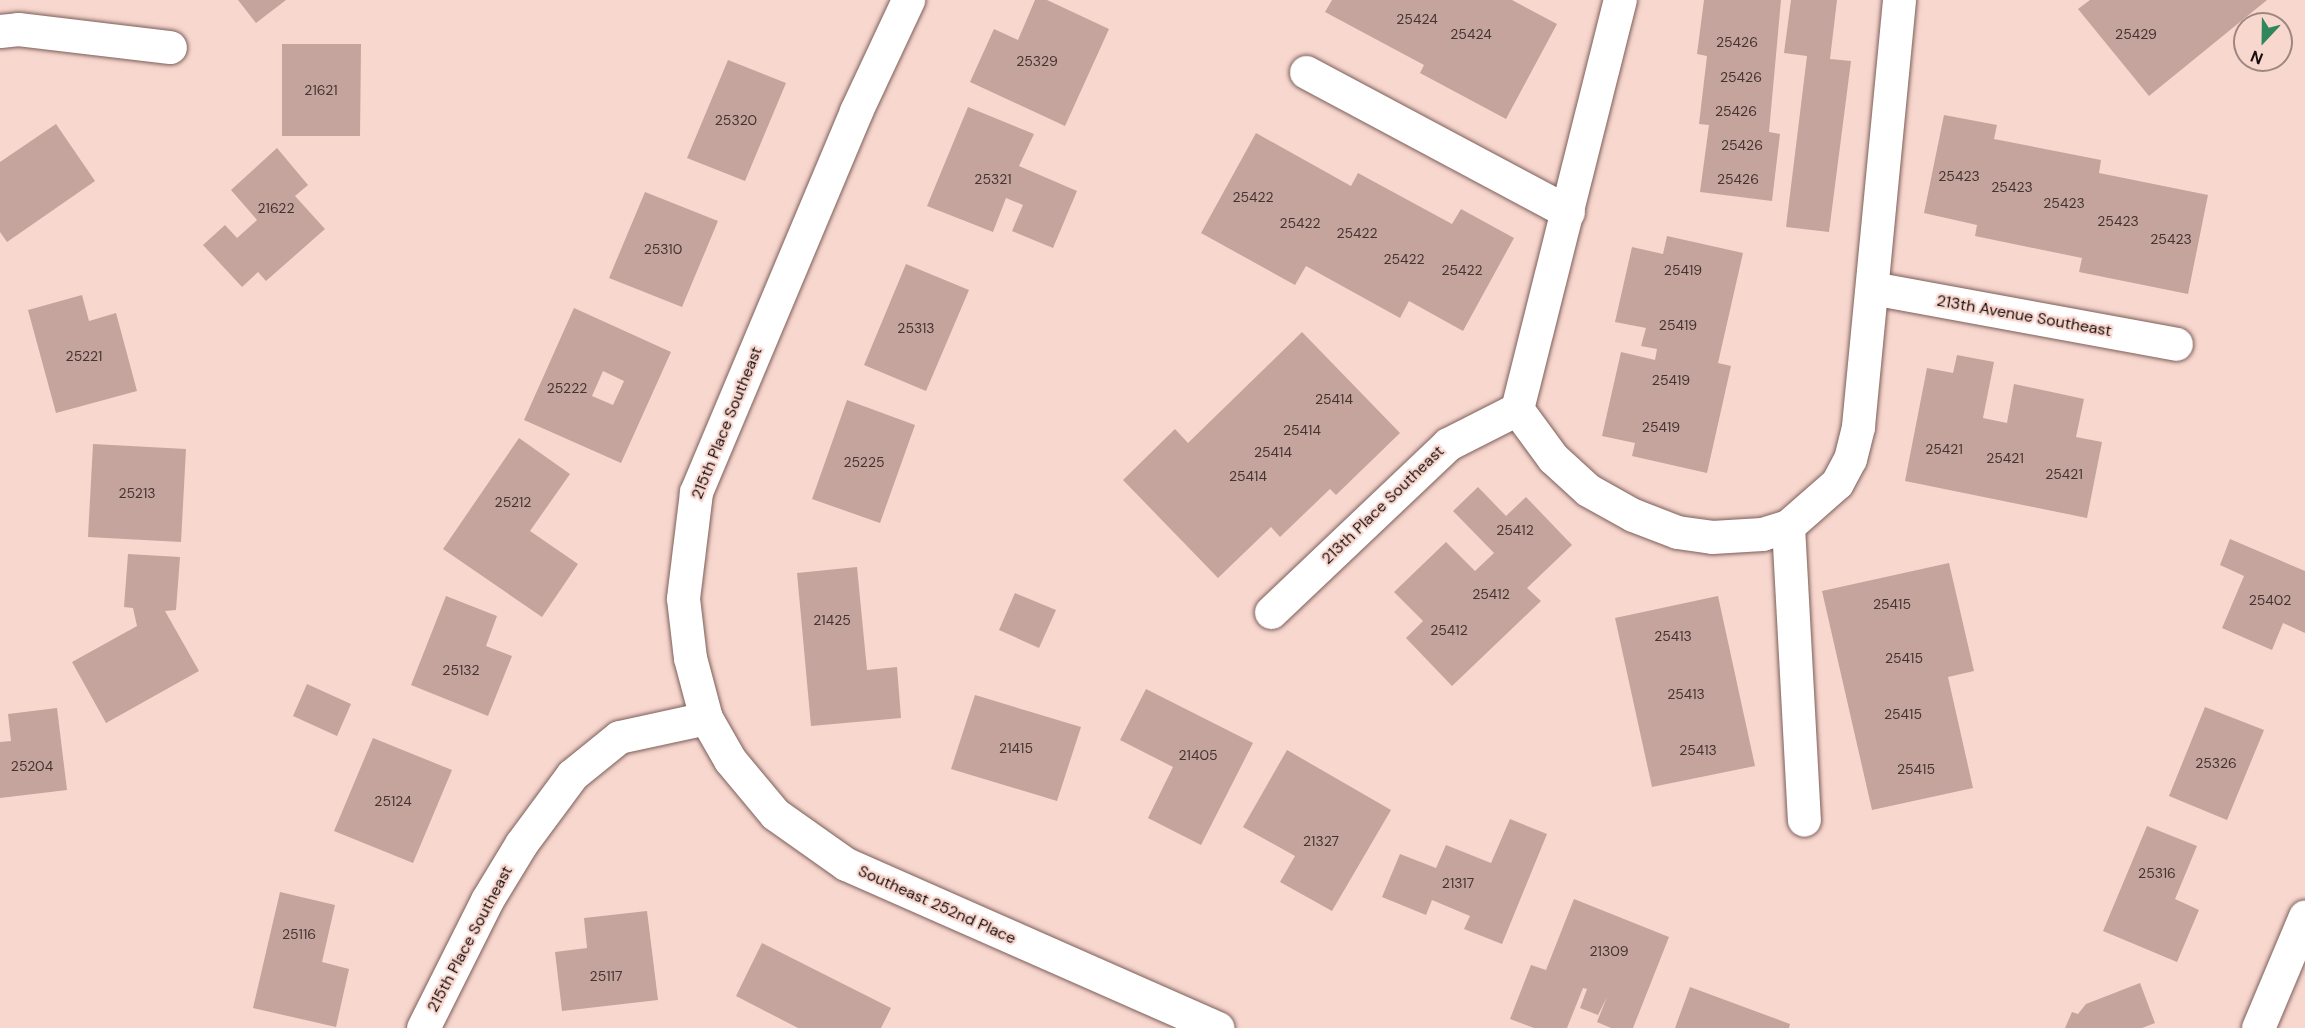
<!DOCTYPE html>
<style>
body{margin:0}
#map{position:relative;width:2305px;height:1028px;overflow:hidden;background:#f8d7cf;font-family:"DM Sans",sans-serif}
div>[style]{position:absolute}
.building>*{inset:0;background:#c4a49d}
.roads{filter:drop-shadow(0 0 2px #7c5f59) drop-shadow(0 0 2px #7c5f59)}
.minor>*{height:33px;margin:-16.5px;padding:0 16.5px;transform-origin:16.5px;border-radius:16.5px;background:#fff}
span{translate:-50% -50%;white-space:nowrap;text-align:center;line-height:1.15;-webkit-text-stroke:4.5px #f8d7cf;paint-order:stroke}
.number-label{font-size:14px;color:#443430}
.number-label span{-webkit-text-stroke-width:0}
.street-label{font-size:16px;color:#190e0c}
.north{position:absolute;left:2233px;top:12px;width:60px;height:60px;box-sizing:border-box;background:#f8d7cf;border:2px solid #9f8781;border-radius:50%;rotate:202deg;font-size:16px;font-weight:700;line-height:24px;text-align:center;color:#190e0c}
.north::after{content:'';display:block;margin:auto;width:21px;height:27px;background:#30875b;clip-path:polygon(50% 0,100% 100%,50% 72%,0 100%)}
</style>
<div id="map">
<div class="building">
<i style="clip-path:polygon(238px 0,286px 0,256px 23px)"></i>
<i style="clip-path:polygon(1035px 0,1047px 0,1109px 29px,1065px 126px,970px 82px,994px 29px,1018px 40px)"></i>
<i style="clip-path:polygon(1332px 0,1512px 0,1557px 24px,1506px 119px,1420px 73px,1424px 65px,1325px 12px)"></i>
<i style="clip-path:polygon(1704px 0,1781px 0,1769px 132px,1780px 134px,1772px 201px,1700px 192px,1709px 125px,1699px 124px,1707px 56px,1697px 54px)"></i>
<i style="clip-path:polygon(1791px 0,1837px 0,1830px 59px,1851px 61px,1829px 232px,1786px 227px,1807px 56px,1784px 53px)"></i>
<i style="clip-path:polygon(2090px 0,2267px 0,2149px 96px,2078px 9px)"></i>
<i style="clip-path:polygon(282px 44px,361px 44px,360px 136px,282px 136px)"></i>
<i style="clip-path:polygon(728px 60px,786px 83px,745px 181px,687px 158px)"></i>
<i style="clip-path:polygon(968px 107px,1034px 134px,1019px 166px,1077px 191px,1053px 248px,1012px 231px,1023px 205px,1006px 198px,993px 232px,927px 206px)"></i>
<i style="clip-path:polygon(1944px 115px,1997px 125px,1994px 139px,2101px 160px,2099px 173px,2208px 195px,2188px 294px,2079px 272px,2082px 258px,1975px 236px,1977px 225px,1924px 213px)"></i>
<i style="clip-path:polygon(56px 124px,95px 181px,7px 242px,0 232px,0 162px)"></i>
<i style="clip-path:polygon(1256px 133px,1351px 186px,1358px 173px,1452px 224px,1461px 209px,1514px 238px,1463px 331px,1409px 301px,1400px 318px,1306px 266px,1295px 285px,1201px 233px)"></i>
<i style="clip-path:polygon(277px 148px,308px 185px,295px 196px,325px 229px,266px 281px,258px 272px,242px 287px,203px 245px,225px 225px,237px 238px,257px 220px,231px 190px)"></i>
<i style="clip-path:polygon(645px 192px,718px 221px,682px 307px,609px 278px)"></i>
<i style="clip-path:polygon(1667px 236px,1743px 253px,1718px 363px,1731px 366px,1707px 473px,1632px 456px,1635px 443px,1602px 436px,1621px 352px,1655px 360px,1657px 349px,1641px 346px,1646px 328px,1615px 322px,1632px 247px,1663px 254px)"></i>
<i style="clip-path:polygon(906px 264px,969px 290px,926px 391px,864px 365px)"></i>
<i style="clip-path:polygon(82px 295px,89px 321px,116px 313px,137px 391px,56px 413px,28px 310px)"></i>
<i style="clip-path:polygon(evenodd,574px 308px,671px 352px,621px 463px,524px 420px,574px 308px,603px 371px,624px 381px,613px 405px,592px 396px,603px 371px)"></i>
<i style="clip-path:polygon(1302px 332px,1400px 433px,1336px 495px,1330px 489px,1280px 537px,1271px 527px,1218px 578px,1123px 480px,1175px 429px,1188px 443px)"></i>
<i style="clip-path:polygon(1957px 355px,1994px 362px,1983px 418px,2007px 423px,2014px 384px,2084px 399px,2076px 437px,2102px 442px,2087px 518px,1905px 481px,1927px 368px,1953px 373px)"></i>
<i style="clip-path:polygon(847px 400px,915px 425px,880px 523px,812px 499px)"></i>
<i style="clip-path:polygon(519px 438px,570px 474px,530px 531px,578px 564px,542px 617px,443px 549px)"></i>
<i style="clip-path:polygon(93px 444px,186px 449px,181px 542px,88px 537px)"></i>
<i style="clip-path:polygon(1478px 487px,1506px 516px,1526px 497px,1572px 545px,1527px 588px,1541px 601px,1452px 686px,1406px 638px,1423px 621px,1394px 592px,1446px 542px,1475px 571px,1494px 553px,1453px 511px)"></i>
<i style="clip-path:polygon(2230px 539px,2305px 571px,2305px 633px,2283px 623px,2272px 650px,2222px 628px,2244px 576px,2220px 565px)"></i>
<i style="clip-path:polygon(128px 554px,180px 557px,176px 610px,165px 611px,199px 671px,106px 723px,72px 662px,137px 626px,133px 608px,124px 607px)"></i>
<i style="clip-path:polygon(1949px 563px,1974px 671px,1948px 677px,1973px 788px,1872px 810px,1822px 591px)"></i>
<i style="clip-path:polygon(857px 567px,867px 670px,897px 667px,901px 718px,811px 726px,797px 573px)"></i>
<i style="clip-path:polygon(1015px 593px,1056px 610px,1039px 648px,999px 630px)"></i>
<i style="clip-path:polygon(446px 596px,497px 616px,486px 646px,512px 656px,488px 716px,411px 685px)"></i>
<i style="clip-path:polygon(1718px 596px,1755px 766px,1652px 787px,1615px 618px)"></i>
<i style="clip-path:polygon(307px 684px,351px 704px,337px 736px,293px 716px)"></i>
<i style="clip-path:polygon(1146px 689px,1253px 743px,1201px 845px,1148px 818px,1173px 767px,1120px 740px)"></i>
<i style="clip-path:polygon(975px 695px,1081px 727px,1057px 801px,951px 769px)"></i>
<i style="clip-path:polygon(2205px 707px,2264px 730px,2227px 820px,2169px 796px)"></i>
<i style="clip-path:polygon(57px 708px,67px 790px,0 798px,0 742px,11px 741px,8px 714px)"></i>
<i style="clip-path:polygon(373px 738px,452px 770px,413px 863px,334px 831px)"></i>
<i style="clip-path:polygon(1287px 750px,1391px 810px,1332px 911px,1280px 882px,1295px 856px,1243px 827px)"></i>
<i style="clip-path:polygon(1510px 819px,1547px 834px,1502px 944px,1464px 929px,1470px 916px,1432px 900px,1426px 915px,1382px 897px,1400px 854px,1436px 868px,1446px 845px,1491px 863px)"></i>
<i style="clip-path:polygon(2147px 826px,2197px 846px,2175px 899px,2199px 910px,2177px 962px,2103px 931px)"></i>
<i style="clip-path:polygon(280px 892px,335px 905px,322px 962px,349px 969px,336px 1027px,253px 1008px)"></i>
<i style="clip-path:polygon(1574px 899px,1669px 937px,1633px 1028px,1611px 1028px,1597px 1022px,1607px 997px,1598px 1015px,1580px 1008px,1587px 989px,1583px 988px,1567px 1028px,1534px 1028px,1510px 1019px,1531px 965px,1546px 970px)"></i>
<i style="clip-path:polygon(647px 911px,658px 1000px,562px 1011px,555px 952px,587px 948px,584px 918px)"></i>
<i style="clip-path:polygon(762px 943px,891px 1008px,881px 1028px,798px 1028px,736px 996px)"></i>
<i style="clip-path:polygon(2140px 983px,2155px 1023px,2142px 1028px,2065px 1028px,2072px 1012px,2078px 1014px,2086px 1004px)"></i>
<i style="clip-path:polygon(1690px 987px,1790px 1024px,1789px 1028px,1675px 1028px)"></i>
</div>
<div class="roads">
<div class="minor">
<i style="left:0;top:31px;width:18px;rotate:-6deg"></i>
<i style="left:18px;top:29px;width:153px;rotate:6.8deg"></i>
<i style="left:1306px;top:72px;width:297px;rotate:28.1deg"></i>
<i style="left:1872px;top:288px;width:309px;rotate:10.4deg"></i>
<i style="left:1517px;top:409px;width:61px;rotate:53.7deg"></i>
<i style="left:1553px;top:458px;width:47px;rotate:42.4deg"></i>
<i style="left:1588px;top:490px;width:51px;rotate:29.1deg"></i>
<i style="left:1633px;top:515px;width:47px;rotate:21.1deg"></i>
<i style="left:1677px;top:532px;width:35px;rotate:8deg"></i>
<i style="left:1712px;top:537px;width:50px;rotate:-3.4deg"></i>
<i style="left:1762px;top:534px;width:27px;rotate:-17deg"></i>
<i style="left:1788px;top:526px;width:65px;rotate:-41.3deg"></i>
<i style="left:1837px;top:483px;width:27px;rotate:-62deg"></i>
<i style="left:1850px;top:459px;width:34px;rotate:-76deg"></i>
<i style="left:1858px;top:426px;width:428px;rotate:-84.5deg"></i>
<i style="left:1788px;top:526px;width:294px;rotate:86.9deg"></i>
<i style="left:1271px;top:612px;width:244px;rotate:-43.5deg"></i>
<i style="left:1448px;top:444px;width:77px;rotate:-26.9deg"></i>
<i style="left:1517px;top:409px;width:422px;rotate:-75.9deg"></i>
<i style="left:706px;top:718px;width:48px;rotate:60.3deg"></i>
<i style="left:730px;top:760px;width:70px;rotate:50.2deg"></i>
<i style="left:775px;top:814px;width:87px;rotate:35.2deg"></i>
<i style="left:846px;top:864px;width:406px;rotate:23.8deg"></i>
<i style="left:423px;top:1028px;width:143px;rotate:-63.4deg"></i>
<i style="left:487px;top:900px;width:66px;rotate:-58.7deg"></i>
<i style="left:521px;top:844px;width:86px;rotate:-53.5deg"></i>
<i style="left:572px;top:775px;width:60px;rotate:-39deg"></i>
<i style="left:619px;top:737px;width:89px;rotate:-12.3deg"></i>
<i style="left:706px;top:718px;width:62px;rotate:-104.9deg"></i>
<i style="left:690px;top:658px;width:60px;rotate:-96.7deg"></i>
<i style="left:683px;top:598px;width:107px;rotate:-83deg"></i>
<i style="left:696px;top:492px;width:413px;rotate:-67.2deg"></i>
<i style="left:856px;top:111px;width:123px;rotate:-64.9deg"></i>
<i style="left:2258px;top:1028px;width:121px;rotate:-67.2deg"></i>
</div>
</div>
<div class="number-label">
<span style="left:1417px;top:19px">25424</span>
<span style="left:1471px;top:34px">25424</span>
<span style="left:2136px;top:34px">25429</span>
<span style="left:1737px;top:42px">25426</span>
<span style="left:1037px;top:61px">25329</span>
<span style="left:1741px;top:77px">25426</span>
<span style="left:321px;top:90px">21621</span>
<span style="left:1736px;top:111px">25426</span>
<span style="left:736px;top:120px">25320</span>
<span style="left:1742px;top:145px">25426</span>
<span style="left:1959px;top:176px">25423</span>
<span style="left:993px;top:179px">25321</span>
<span style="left:1738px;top:179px">25426</span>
<span style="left:2012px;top:187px">25423</span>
<span style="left:1253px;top:197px">25422</span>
<span style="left:2064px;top:203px">25423</span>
<span style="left:276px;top:208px">21622</span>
<span style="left:2118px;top:221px">25423</span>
<span style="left:1300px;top:223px">25422</span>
<span style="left:1357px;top:233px">25422</span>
<span style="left:2171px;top:239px">25423</span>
<span style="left:663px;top:249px">25310</span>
<span style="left:1404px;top:259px">25422</span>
<span style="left:1462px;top:270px">25422</span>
<span style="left:1683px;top:270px">25419</span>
<span style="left:1678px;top:325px">25419</span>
<span style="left:916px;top:328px">25313</span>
<span style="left:84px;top:356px">25221</span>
<span style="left:1671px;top:380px">25419</span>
<span style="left:567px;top:388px">25222</span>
<span style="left:1334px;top:399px">25414</span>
<span style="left:1661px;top:427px">25419</span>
<span style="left:1302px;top:430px">25414</span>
<span style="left:1944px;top:449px">25421</span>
<span style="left:1273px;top:452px">25414</span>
<span style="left:2005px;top:458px">25421</span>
<span style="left:864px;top:462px">25225</span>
<span style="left:2064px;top:474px">25421</span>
<span style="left:1248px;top:476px">25414</span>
<span style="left:137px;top:493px">25213</span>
<span style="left:513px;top:502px">25212</span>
<span style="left:1515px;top:530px">25412</span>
<span style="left:1491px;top:594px">25412</span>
<span style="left:2270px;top:600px">25402</span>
<span style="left:1892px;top:604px">25415</span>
<span style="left:832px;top:620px">21425</span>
<span style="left:1449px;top:630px">25412</span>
<span style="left:1673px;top:636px">25413</span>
<span style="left:1904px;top:658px">25415</span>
<span style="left:461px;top:670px">25132</span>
<span style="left:1686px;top:694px">25413</span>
<span style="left:1903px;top:714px">25415</span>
<span style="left:1016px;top:748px">21415</span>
<span style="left:1698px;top:750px">25413</span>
<span style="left:1198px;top:755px">21405</span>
<span style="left:2216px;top:763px">25326</span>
<span style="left:32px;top:766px">25204</span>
<span style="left:1916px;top:769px">25415</span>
<span style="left:393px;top:801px">25124</span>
<span style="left:1321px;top:841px">21327</span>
<span style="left:2157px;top:873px">25316</span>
<span style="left:1458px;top:883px">21317</span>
<span style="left:299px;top:934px">25116</span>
<span style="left:1609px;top:951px">21309</span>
<span style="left:606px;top:976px">25117</span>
</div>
<div class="street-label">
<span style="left:2024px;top:316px;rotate:10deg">213th Avenue Southeast</span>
<span style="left:727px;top:423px;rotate:-68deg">215th Place Southeast</span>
<span style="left:1383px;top:505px;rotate:-44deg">213th Place Southeast</span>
<span style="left:937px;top:905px;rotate:24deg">Southeast 252nd Place</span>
<span style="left:470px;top:939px;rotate:-62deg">215th Place Southeast</span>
</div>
<div class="north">N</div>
</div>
